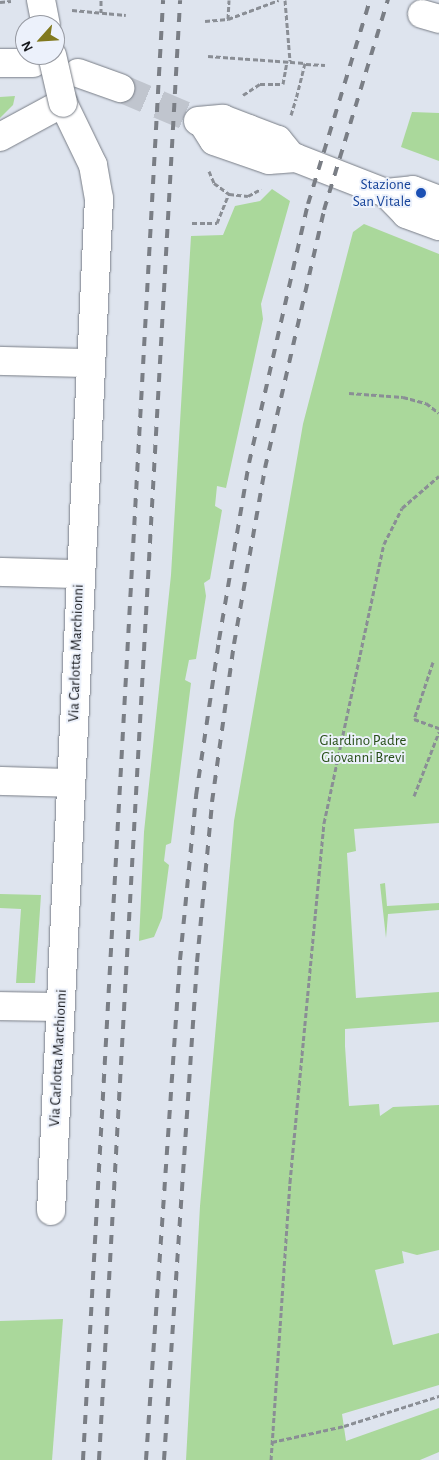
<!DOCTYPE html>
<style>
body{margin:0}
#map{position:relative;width:439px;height:1460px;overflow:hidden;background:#dee4ee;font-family:"Alegreya Sans",sans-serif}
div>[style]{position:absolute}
.green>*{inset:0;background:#aad89b}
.major-tunnel>*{height:28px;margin-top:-14px;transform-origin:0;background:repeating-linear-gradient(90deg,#c0c5ce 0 28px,transparent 0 42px)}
.path>*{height:3px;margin-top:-1.5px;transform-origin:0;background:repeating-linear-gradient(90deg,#8a8e95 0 5px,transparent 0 7.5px)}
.roads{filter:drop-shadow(0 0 1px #787d86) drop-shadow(0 0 1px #787d86)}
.minor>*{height:28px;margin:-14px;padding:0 14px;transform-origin:14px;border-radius:14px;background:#fff}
.major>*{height:28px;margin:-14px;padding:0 14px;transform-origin:14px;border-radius:14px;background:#fff}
.rail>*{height:4px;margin-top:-2px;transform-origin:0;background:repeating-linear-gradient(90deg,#7a7e85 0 9px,transparent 0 18px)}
.bridges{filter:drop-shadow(0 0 1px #787d86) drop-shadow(0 0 1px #787d86)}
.minor-bridge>*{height:28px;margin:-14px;padding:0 14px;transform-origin:14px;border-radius:14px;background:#fff}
.dots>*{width:14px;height:14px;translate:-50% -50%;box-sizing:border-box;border:2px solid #ecf1fb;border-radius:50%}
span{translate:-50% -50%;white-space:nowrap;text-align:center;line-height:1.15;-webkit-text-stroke:4px #ecf1fb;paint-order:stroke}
.transit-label{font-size:15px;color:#164399}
.right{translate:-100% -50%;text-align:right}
.street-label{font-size:15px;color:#14161a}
.park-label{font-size:15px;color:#274e18}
.north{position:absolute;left:15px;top:15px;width:50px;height:50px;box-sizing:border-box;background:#ecf1fb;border:1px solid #9699a1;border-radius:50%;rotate:244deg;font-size:14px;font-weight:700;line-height:20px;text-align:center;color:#14161a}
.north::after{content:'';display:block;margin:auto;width:18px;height:22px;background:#81791e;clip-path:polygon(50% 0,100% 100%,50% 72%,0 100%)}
</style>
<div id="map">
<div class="green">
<i style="clip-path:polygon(15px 96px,13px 105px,0 118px,0 97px)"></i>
<i style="clip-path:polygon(412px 112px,439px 113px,439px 161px,401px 147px)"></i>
<i style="clip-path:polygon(272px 189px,290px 201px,261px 304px,263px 319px,226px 488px,217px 486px,215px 506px,222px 510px,210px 579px,204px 583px,206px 596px,196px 659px,189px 660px,185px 680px,191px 683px,171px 843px,166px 845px,164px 861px,169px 865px,162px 918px,154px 937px,139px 941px,144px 832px,171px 575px,191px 236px,223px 235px,235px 206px,260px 201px)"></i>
<i style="clip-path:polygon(364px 224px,439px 254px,439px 823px,354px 829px,356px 851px,347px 853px,356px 998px,439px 992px,439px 1022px,345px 1029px,345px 1046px,349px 1106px,379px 1104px,380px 1116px,393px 1107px,439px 1105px,439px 1250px,417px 1255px,402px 1251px,404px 1263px,375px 1270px,393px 1345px,439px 1333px,439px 1385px,342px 1414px,346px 1441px,439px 1408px,439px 1452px,420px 1460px,186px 1460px,200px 1206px,234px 821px,303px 424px,353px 232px)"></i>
<i style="clip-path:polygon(385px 883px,387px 906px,439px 903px,439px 910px,388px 914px,386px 938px,380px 884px)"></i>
<i style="clip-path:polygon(0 894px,41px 895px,35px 983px,16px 983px,21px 909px,0 908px)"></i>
<i style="clip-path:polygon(63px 1319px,52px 1460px,0 1460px,0 1321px)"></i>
</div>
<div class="major-tunnel">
<i style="left:120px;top:88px;width:85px;rotate:22.9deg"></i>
</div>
<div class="path">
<i style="left:285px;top:0;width:61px;rotate:85.3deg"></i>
<i style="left:0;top:2px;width:11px;rotate:-5deg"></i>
<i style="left:72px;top:10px;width:54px;rotate:5.3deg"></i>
<i style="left:101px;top:13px;width:13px;rotate:-90deg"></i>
<i style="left:228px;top:19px;width:19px;rotate:-87deg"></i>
<i style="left:205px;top:21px;width:23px;rotate:-5deg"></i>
<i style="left:228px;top:19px;width:54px;rotate:-20.4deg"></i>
<i style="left:208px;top:56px;width:97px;rotate:4.1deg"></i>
<i style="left:305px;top:63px;width:38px;rotate:104deg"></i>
<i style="left:306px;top:64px;width:19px;rotate:3deg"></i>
<i style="left:243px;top:95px;width:20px;rotate:-33deg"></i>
<i style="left:260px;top:84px;width:23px"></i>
<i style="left:283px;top:84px;width:23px;rotate:-80deg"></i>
<i style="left:291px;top:115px;width:17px;rotate:-73deg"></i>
<i style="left:209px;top:171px;width:13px;rotate:67deg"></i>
<i style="left:214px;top:183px;width:19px;rotate:36deg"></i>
<i style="left:229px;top:194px;width:19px;rotate:6deg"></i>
<i style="left:248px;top:196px;width:15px;rotate:-28deg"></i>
<i style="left:192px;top:223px;width:25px"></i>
<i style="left:217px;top:223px;width:31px;rotate:-68deg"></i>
<i style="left:349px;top:393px;width:54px;rotate:4.2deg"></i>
<i style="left:403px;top:397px;width:24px;rotate:15deg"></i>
<i style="left:426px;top:403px;width:16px;rotate:38deg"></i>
<i style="left:433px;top:662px;width:60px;rotate:108.4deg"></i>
<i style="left:414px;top:719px;width:27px;rotate:20deg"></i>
<i style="left:414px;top:796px;width:69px;rotate:-68.7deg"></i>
<i style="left:272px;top:1442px;width:74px;rotate:-12.5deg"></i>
<i style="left:344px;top:1426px;width:100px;rotate:-17.5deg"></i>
<i style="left:271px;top:1460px;width:279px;rotate:-86.1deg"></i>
<i style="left:290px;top:1182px;width:361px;rotate:-84.6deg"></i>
<i style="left:324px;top:823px;width:285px;rotate:-77.9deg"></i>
<i style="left:384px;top:544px;width:40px;rotate:-63.4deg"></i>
<i style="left:402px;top:508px;width:49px;rotate:-40.9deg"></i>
</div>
<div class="roads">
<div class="minor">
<i style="left:422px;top:14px;width:18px;rotate:16deg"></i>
<i style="left:0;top:137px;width:72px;rotate:-28.4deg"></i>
<i style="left:63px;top:103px;width:69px;rotate:64.2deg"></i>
<i style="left:93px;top:165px;width:34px;rotate:80deg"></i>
<i style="left:99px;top:198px;width:1014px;rotate:92.71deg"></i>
<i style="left:0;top:361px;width:91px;rotate:1.3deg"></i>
<i style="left:0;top:572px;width:79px;rotate:1.5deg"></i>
<i style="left:0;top:781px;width:71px;rotate:1.6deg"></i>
<i style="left:0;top:1006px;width:60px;rotate:1deg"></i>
</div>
<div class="major">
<i style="left:0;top:63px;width:33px"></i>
<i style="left:78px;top:73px;width:45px;rotate:19.7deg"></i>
<i style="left:198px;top:121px;width:25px;rotate:-5deg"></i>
<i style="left:223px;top:119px;width:28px;rotate:21deg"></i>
<i style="left:249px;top:129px;width:31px;rotate:21deg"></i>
<i style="left:278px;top:140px;width:22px;rotate:51deg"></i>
<i style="left:202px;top:122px;width:22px;rotate:58deg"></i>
<i style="left:214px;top:141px;width:58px;rotate:19.1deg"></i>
<i style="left:269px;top:160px;width:27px;rotate:-4deg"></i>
<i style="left:296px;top:158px;width:97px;rotate:21.3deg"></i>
<i style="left:386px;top:193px;width:29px;rotate:46deg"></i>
<i style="left:406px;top:214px;width:35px;rotate:20deg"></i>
<i style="left:386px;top:193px;width:27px;rotate:-6deg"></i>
<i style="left:413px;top:190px;width:28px;rotate:21deg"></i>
</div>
</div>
<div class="rail">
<i style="left:83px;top:1460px;width:1462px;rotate:-86.86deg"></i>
<i style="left:99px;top:1460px;width:1462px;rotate:-86.82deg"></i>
<i style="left:146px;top:1460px;width:501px;rotate:-86.11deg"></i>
<i style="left:180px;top:960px;width:165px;rotate:-84.4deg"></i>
<i style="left:196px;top:796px;width:158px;rotate:-81.6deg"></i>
<i style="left:219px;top:640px;width:180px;rotate:-80.4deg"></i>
<i style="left:249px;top:463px;width:266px;rotate:-77.2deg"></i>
<i style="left:308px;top:204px;width:213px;rotate:-73.1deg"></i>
<i style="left:164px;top:1460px;width:499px;rotate:-86.2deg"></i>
<i style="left:197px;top:962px;width:161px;rotate:-84.6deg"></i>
<i style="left:212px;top:802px;width:160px;rotate:-82.1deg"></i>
<i style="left:234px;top:644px;width:179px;rotate:-80deg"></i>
<i style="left:265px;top:468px;width:265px;rotate:-77.1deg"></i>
<i style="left:324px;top:210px;width:220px;rotate:-73.1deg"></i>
</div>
<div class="bridges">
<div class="minor-bridge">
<i style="left:41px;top:0;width:25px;rotate:79deg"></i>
<i style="left:52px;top:55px;width:49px;rotate:77.1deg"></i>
</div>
</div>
<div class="dots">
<i style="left:421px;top:193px;background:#1a4fb4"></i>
</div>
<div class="transit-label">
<span class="right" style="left:411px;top:193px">Stazione<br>San Vitale</span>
</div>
<div class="street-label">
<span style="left:76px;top:653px;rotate:-88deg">Via Carlotta Marchionni</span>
<span style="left:58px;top:1058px;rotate:-87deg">Via Carlotta Marchionni</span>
</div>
<div class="park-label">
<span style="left:363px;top:749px">Giardino Padre<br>Giovanni Brevi</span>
</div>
<div class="north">N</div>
</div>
